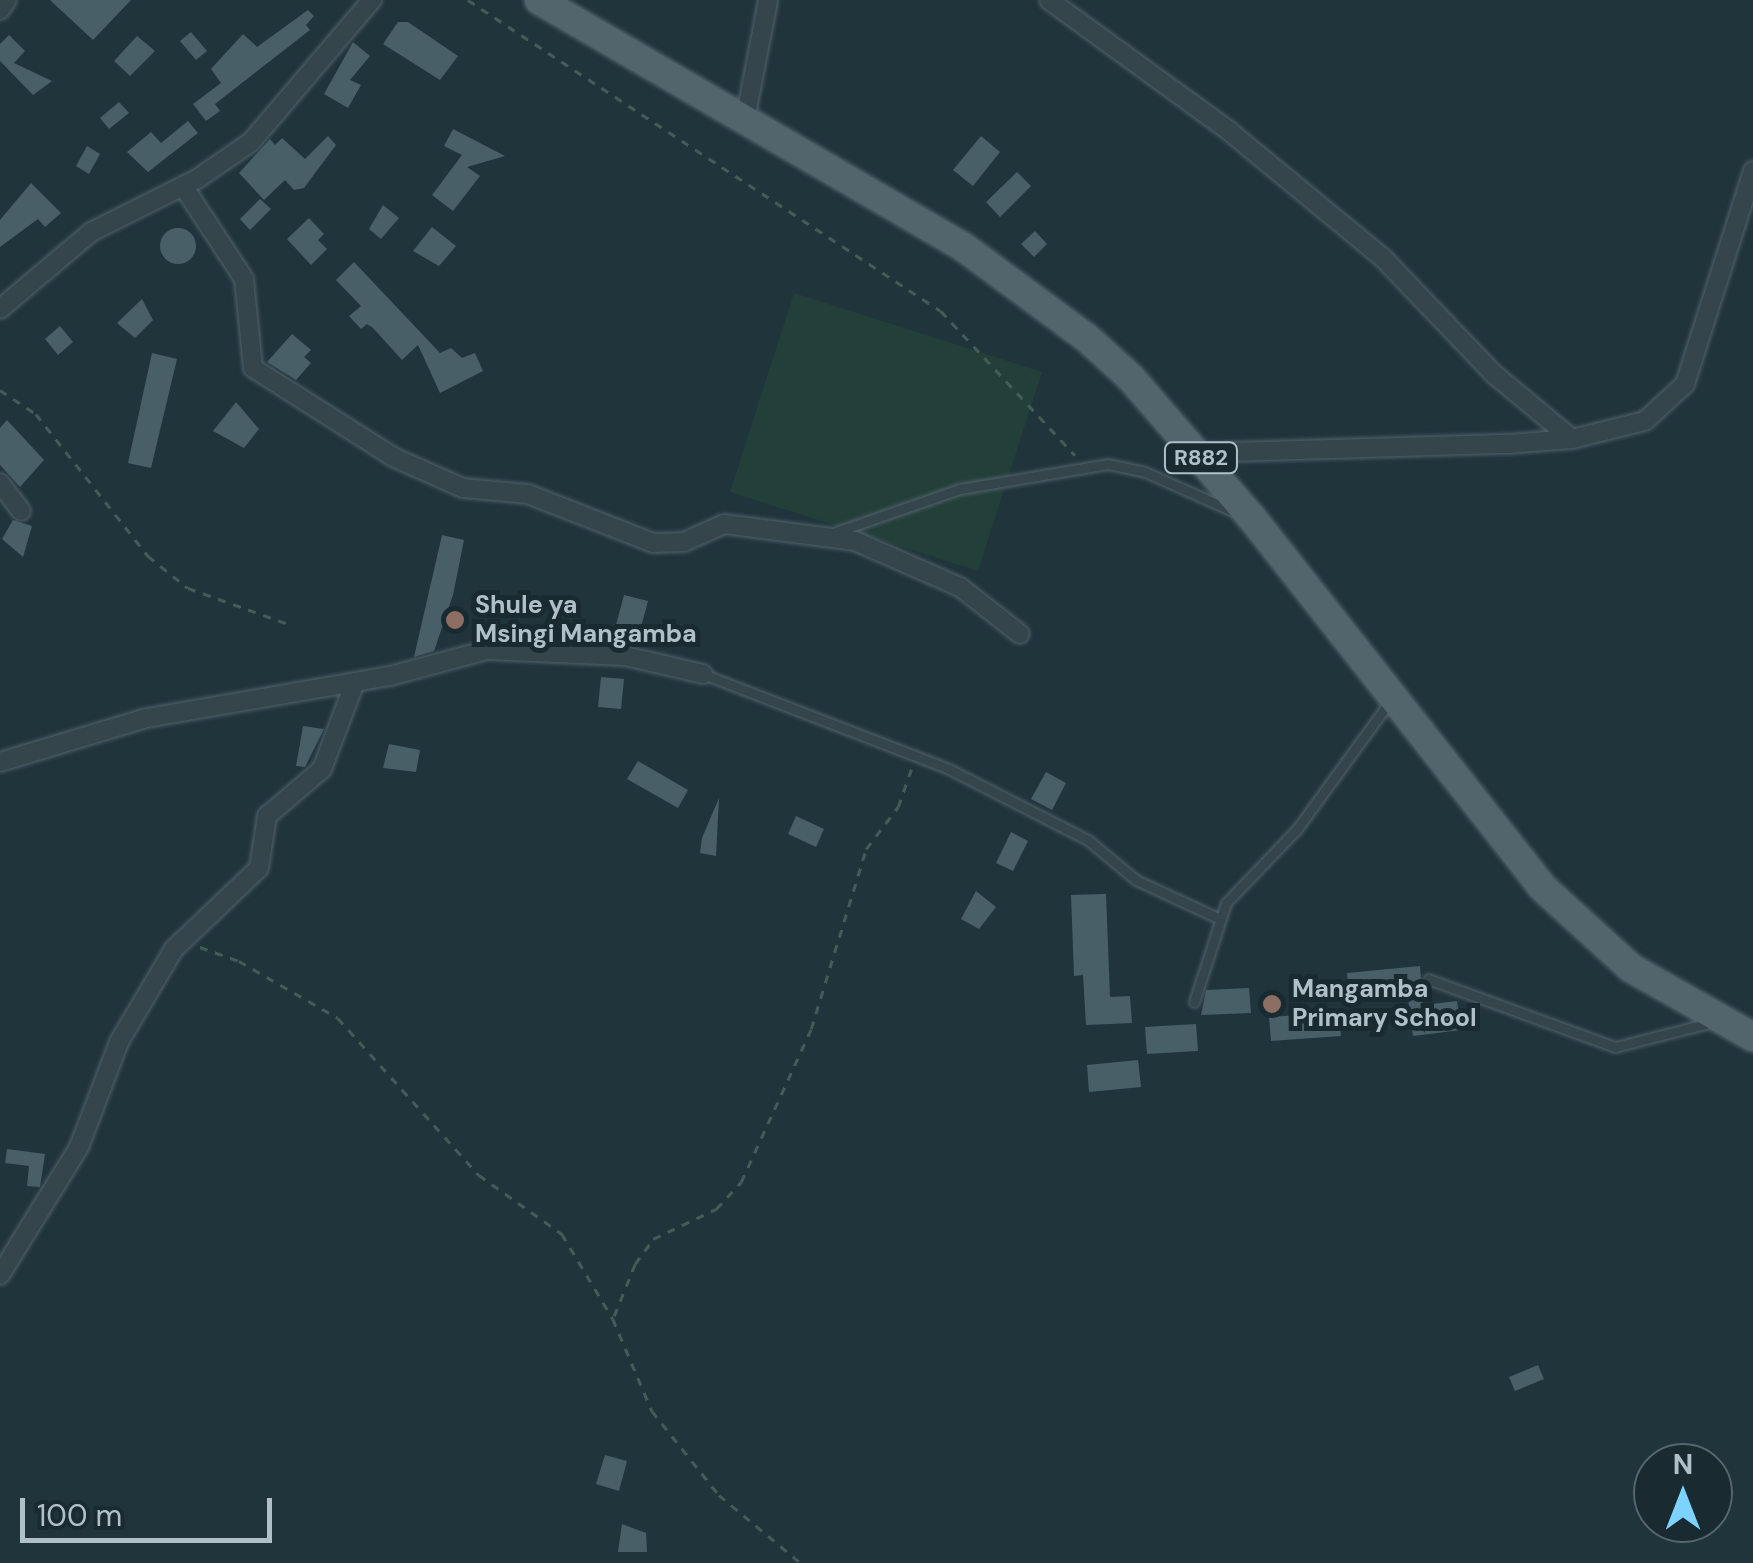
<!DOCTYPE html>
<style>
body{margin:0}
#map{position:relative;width:1753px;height:1563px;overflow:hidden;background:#20343c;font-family:"DM Sans",sans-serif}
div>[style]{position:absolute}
.green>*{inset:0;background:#233f3a}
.building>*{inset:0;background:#485f68}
.round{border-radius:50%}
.path>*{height:2.5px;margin-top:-1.25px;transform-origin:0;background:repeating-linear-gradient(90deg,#425c57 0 8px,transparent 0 16px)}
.roads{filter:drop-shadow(0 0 2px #52636a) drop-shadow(0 0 2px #52636a)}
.lane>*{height:9px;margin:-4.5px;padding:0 4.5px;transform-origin:4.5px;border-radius:4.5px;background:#34454c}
.street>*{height:18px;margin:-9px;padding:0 9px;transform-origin:9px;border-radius:9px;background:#34454c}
.primary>*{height:28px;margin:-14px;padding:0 14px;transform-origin:14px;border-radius:14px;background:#52656d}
.dots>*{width:28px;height:28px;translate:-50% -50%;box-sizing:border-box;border:5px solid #192a31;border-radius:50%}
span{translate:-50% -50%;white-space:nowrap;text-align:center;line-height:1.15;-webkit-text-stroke:10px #192a31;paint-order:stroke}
.shield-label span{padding:2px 8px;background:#192a31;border:2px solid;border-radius:8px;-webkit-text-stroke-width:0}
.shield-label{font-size:22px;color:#afc0c8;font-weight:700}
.poi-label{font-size:25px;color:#afc0c8;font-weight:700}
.left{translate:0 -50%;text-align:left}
.north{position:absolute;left:1633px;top:1443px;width:100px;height:100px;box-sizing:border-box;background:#192a31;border:2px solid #55666d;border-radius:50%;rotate:0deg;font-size:28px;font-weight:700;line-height:40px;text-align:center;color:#afc0c8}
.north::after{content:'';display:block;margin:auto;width:35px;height:45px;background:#7dd3ff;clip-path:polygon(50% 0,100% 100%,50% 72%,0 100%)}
.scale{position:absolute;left:20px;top:1498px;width:252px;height:45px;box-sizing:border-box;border:5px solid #afc0c8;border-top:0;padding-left:12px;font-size:30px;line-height:35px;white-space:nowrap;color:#afc0c8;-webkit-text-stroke:8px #192a31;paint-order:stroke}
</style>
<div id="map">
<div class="green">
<i style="clip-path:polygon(794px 293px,1042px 372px,978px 571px,730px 492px)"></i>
</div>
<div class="building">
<i style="clip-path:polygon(50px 0,131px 0,93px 40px)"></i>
<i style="clip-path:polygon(308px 10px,314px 16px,306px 25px,310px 30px,215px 104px,220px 111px,206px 121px,193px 104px,221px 83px,211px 69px,243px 34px,257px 47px)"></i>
<i style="clip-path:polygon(398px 22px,408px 22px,458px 56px,440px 80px,383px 44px)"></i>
<i style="clip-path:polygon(191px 32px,207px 51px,196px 60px,180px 41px)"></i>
<i style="clip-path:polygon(9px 35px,25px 51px,14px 63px,52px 81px,33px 95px,0 61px,0 44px)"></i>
<i style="clip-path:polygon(137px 36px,155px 51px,130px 76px,114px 61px)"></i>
<i style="clip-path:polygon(353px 42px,370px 56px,350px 80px,361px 85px,348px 108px,324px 94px)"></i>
<i style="clip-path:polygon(119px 102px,129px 113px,109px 129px,100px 118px)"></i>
<i style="clip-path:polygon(188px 121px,198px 133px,148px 172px,127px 152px,151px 132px,161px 143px)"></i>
<i style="clip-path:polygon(453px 129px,505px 156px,467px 167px,480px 176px,453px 211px,432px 195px,462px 155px,444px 146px)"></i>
<i style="clip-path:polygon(328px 136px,336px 145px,304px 188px,294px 190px,285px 180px,264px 200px,239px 173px,270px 139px,275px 145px,282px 138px,305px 159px)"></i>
<i style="clip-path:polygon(981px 136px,1000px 152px,973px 186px,953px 170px)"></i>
<i style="clip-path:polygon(87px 146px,100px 154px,89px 174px,76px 166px)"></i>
<i style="clip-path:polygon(1017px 172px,1031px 186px,1000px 217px,986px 202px)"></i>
<i style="clip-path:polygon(31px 183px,61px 213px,45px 227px,38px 219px,0 247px,0 220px)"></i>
<i style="clip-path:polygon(260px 199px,271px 209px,250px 230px,240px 219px)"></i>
<i style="clip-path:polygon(383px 205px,399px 218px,381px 239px,369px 229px)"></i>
<i style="clip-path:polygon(309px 218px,324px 234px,318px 240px,327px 249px,311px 265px,287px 239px)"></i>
<i style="clip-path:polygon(432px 227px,456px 246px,439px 266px,413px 251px)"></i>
<i class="round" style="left:160px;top:228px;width:36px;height:36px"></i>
<i style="clip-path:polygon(1035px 231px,1047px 244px,1034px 257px,1021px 244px)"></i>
<i style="clip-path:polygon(354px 262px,440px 353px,451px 348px,462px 358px,475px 353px,483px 371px,440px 393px,418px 345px,402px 360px,373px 328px,367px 324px,361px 329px,349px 316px,361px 306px,336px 280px)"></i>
<i style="clip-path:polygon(142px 299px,153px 320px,135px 338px,117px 323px)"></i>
<i style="clip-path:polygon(60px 326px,73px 342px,58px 355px,45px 339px)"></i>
<i style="clip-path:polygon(292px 334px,311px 350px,304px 357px,311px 363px,296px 380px,267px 362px)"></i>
<i style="clip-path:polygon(152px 353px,177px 359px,151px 468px,128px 463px)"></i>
<i style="clip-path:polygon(236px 402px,259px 429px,244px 448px,213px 431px)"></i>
<i style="clip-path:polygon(7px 420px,44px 460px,20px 487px,0 465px,0 428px)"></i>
<i style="clip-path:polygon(13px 520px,32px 526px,23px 557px,2px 539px)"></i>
<i style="clip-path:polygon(442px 535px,464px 540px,453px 595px,434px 651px,414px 657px)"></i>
<i style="clip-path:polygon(624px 595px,648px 601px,636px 646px,612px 640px)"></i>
<i style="clip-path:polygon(601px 677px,624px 679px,621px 709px,598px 707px)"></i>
<i style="clip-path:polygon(303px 726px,324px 729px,305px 767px,296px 766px)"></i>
<i style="clip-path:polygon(389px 744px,420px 750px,416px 772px,383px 768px)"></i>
<i style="clip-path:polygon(638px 761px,688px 790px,678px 808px,627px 779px)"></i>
<i style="clip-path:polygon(1046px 772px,1066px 783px,1052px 810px,1031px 799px)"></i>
<i style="clip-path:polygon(719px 798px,716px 856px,700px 853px,702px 838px)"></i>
<i style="clip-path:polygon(796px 816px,824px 829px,816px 847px,788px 834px)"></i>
<i style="clip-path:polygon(1011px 832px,1028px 841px,1013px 871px,996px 863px)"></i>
<i style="clip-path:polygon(976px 891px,996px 907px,979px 929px,961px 919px)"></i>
<i style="clip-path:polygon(1106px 894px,1110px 997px,1130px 996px,1132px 1023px,1086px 1025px,1083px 975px,1074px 976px,1071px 895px)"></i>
<i style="clip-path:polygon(1420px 966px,1423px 1005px,1457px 1001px,1461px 1030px,1413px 1036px,1407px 992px,1349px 998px,1347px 973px)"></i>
<i style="clip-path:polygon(1249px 988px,1251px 1013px,1201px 1015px,1206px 990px)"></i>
<i style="clip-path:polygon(1339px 1012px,1341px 1036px,1271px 1041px,1269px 1017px)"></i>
<i style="clip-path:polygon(1196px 1024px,1198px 1051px,1147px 1054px,1145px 1027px)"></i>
<i style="clip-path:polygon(1138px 1060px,1141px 1087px,1089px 1092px,1087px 1065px)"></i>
<i style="clip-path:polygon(7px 1149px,45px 1154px,40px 1187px,27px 1186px,29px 1166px,5px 1163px)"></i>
<i style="clip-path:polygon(1538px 1365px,1544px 1379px,1515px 1391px,1509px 1377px)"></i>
<i style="clip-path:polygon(605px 1455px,627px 1461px,619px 1491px,596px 1484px)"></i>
<i style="clip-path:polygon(622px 1524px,646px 1533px,647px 1552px,618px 1552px)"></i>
</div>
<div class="path">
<i style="left:468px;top:0;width:566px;rotate:33.33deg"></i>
<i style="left:941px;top:311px;width:197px;rotate:47.1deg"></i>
<i style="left:0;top:390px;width:43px;rotate:33.7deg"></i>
<i style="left:36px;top:414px;width:181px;rotate:51.7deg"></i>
<i style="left:148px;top:556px;width:51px;rotate:38.7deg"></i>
<i style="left:188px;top:588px;width:104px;rotate:19.7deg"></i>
<i style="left:200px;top:947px;width:41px;rotate:19.7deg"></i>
<i style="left:239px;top:961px;width:114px;rotate:29.9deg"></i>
<i style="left:338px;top:1018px;width:211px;rotate:48.1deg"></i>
<i style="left:479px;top:1175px;width:102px;rotate:35.4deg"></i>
<i style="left:562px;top:1234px;width:99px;rotate:59deg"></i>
<i style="left:613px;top:1319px;width:100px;rotate:67deg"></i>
<i style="left:652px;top:1411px;width:107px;rotate:51.4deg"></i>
<i style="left:719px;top:1495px;width:107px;rotate:39.7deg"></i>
<i style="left:614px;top:1316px;width:56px;rotate:-68deg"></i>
<i style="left:635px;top:1264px;width:31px;rotate:-54deg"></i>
<i style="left:653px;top:1239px;width:70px;rotate:-25.5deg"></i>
<i style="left:716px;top:1209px;width:37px;rotate:-47deg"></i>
<i style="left:741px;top:1182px;width:168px;rotate:-65.4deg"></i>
<i style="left:811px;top:1029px;width:188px;rotate:-73deg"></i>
<i style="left:866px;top:849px;width:53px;rotate:-52.7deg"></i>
<i style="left:898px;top:807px;width:42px;rotate:-70.7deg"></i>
</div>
<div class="roads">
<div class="lane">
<i style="left:830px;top:534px;width:138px;rotate:-19.1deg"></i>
<i style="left:960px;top:489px;width:150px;rotate:-9.6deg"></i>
<i style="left:1108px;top:464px;width:38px;rotate:12deg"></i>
<i style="left:1145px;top:472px;width:98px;rotate:24deg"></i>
<i style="left:703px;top:674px;width:264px;rotate:21.1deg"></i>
<i style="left:949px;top:769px;width:156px;rotate:27.1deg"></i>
<i style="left:1088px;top:840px;width:62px;rotate:39.8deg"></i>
<i style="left:1136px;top:880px;width:90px;rotate:24.9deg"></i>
<i style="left:1428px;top:979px;width:199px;rotate:20deg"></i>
<i style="left:1615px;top:1047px;width:102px;rotate:-14.2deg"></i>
<i style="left:1194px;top:1002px;width:104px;rotate:-72.1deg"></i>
<i style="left:1226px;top:903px;width:103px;rotate:-46.2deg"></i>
<i style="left:1297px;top:829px;width:158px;rotate:-54deg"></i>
</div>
<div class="street">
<i style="left:1049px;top:0;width:223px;rotate:36deg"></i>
<i style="left:1229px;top:131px;width:200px;rotate:39.5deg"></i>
<i style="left:1383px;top:258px;width:162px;rotate:46.3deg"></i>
<i style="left:1495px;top:375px;width:100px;rotate:39.7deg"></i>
<i style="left:0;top:10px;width:12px;rotate:-55deg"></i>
<i style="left:745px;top:120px;width:122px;rotate:-79.1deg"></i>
<i style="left:183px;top:186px;width:111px;rotate:56.7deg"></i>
<i style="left:244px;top:279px;width:89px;rotate:84.2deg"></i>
<i style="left:253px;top:368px;width:166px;rotate:32.4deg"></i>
<i style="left:393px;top:457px;width:77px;rotate:23.9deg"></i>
<i style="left:463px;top:488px;width:65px;rotate:5.3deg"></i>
<i style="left:528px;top:494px;width:134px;rotate:21.4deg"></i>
<i style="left:653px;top:543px;width:31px;rotate:-2deg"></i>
<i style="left:684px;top:542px;width:44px;rotate:-24.2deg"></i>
<i style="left:724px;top:524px;width:132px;rotate:7.4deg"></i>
<i style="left:855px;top:541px;width:115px;rotate:23.7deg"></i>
<i style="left:960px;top:587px;width:76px;rotate:38.1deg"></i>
<i style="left:0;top:309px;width:119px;rotate:-40.2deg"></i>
<i style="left:91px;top:232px;width:119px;rotate:-26.6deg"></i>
<i style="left:197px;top:179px;width:65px;rotate:-34.4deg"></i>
<i style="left:251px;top:142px;width:187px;rotate:-49.6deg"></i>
<i style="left:1197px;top:453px;width:311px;rotate:-1.7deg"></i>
<i style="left:1508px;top:444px;width:64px;rotate:-4.5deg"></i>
<i style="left:1572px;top:439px;width:75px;rotate:-13.9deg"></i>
<i style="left:1645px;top:421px;width:54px;rotate:-42.8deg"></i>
<i style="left:1685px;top:384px;width:224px;rotate:-72.3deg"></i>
<i style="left:0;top:483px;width:35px;rotate:53deg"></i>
<i style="left:0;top:762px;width:153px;rotate:-16.7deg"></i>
<i style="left:147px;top:718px;width:247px;rotate:-9.8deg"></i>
<i style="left:390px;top:676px;width:100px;rotate:-15deg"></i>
<i style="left:487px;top:650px;width:138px;rotate:2.5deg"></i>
<i style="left:625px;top:656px;width:80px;rotate:13deg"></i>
<i style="left:0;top:1275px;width:150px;rotate:-58.3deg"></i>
<i style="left:79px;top:1147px;width:112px;rotate:-69.1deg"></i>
<i style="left:119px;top:1042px;width:108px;rotate:-59.4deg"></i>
<i style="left:174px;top:949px;width:117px;rotate:-43.6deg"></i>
<i style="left:259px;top:868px;width:53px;rotate:-81.3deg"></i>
<i style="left:267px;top:816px;width:72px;rotate:-40.5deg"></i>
<i style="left:322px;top:769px;width:93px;rotate:-69.2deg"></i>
</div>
<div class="primary">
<i style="left:539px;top:0;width:489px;rotate:30.2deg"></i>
<i style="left:962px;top:246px;width:155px;rotate:36.4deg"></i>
<i style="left:1087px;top:338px;width:59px;rotate:42.3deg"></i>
<i style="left:1131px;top:378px;width:185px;rotate:49.2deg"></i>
<i style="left:1252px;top:518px;width:469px;rotate:51.8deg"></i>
<i style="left:1542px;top:887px;width:120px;rotate:42.3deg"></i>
<i style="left:1631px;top:968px;width:140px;rotate:29.5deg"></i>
</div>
</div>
<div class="dots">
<i style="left:455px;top:620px;background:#8d6e63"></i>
<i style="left:1272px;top:1004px;background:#8d6e63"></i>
</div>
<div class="shield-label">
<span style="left:1201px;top:458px">R882</span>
</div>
<div class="poi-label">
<span class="left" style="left:475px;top:620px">Shule ya<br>Msingi Mangamba</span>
<span class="left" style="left:1292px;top:1004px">Mangamba<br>Primary School</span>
</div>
<div class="north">N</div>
<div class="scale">100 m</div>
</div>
